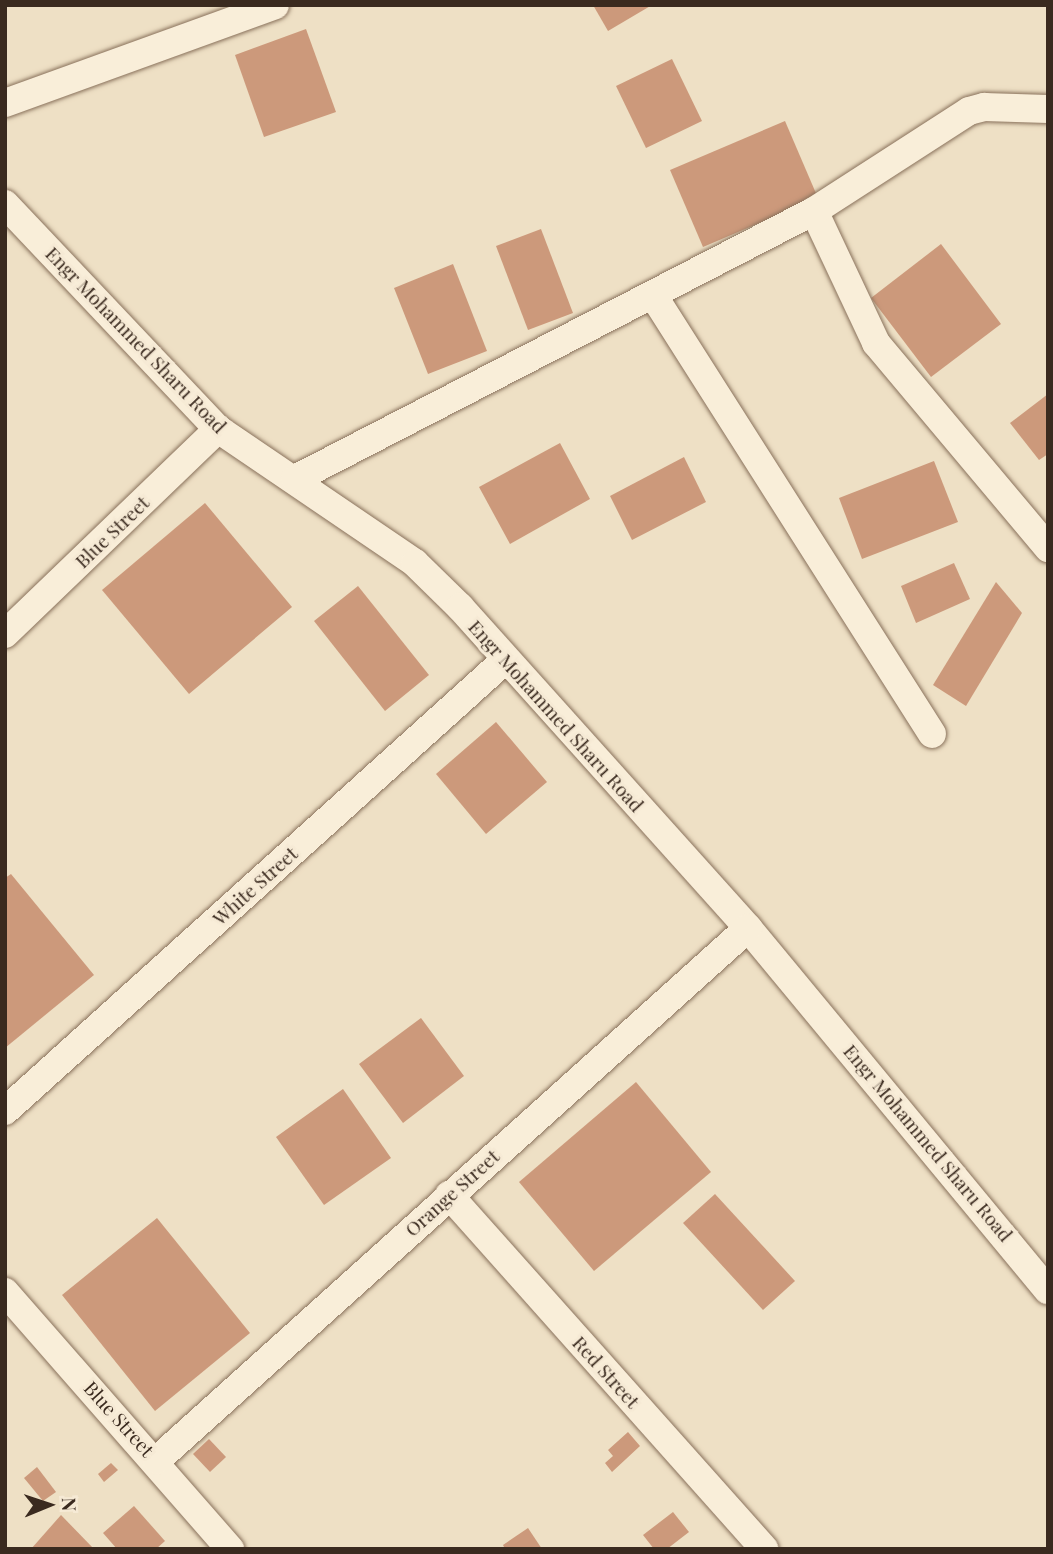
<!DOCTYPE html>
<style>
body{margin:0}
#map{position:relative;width:1053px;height:1554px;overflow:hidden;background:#eee0c5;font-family:"Playfair Display",serif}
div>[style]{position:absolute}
.building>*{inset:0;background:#cc997b}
.roads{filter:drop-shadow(0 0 2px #89715b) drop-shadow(0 0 2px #89715b)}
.minor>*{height:28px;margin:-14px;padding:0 14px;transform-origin:14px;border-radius:14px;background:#f9eed9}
span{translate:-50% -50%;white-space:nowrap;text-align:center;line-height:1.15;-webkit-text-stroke:6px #f6ead5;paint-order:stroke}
.street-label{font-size:19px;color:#3a2a1f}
.frame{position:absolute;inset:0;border:7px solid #3a2a1f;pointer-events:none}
.north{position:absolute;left:14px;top:1470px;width:70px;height:70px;-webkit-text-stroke:5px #f6ead5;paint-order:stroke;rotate:88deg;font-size:19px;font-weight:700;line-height:28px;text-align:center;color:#3a2a1f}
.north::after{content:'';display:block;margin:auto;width:24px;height:32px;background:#3a2a1f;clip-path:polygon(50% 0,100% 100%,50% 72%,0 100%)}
</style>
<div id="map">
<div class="building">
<i style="clip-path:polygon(593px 5px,652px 5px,608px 31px)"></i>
<i style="clip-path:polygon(306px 29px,336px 112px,264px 137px,235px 55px)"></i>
<i style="clip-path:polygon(672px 59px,702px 121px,646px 148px,616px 86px)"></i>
<i style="clip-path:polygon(785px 121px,818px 198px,703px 247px,670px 170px)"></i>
<i style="clip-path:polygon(541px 229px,573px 313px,528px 330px,496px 246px)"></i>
<i style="clip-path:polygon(941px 244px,1001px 324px,931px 377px,871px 298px)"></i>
<i style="clip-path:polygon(453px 264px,487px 351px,428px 374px,394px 288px)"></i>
<i style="clip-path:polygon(1048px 394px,1048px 454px,1039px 460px,1010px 423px)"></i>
<i style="clip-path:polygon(560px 443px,590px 499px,510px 544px,479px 487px)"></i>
<i style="clip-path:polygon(684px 457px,706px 502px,632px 540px,610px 496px)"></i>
<i style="clip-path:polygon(934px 461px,958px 522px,862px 559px,839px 498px)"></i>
<i style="clip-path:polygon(205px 503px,292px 607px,189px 694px,102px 590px)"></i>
<i style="clip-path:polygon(954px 563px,970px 599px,916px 623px,901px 586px)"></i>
<i style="clip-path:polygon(996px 582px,1022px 613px,966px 706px,933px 685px)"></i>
<i style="clip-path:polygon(358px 586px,429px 675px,385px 711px,314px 621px)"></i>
<i style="clip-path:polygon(496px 722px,547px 782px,486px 834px,436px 774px)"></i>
<i style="clip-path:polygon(11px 874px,94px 975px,5px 1048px,5px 878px)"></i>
<i style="clip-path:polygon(421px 1018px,464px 1076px,403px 1123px,359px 1064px)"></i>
<i style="clip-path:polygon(636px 1082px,711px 1172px,594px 1271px,519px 1182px)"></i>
<i style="clip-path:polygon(343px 1089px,391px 1158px,324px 1205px,276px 1137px)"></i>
<i style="clip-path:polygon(715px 1194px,795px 1281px,763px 1310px,683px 1223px)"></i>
<i style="clip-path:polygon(157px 1218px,250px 1333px,155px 1411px,62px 1295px)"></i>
<i style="clip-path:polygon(628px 1432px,640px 1446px,612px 1472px,605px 1463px,613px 1456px,608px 1450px)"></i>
<i style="clip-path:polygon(209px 1439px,226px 1457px,210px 1472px,193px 1454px)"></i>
<i style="clip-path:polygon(111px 1463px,118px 1470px,104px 1482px,98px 1474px)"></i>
<i style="clip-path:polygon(37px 1467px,56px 1492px,43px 1501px,24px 1478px)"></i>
<i style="clip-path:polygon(134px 1506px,165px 1541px,156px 1549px,117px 1549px,103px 1533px)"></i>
<i style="clip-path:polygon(673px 1512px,689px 1532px,667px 1549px,654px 1549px,643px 1535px)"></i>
<i style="clip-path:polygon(61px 1515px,94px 1549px,31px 1549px)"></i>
<i style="clip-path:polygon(528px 1528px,542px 1549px,505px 1549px,503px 1545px)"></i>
</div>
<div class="roads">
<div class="minor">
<i style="left:5px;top:103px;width:287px;rotate:-19.9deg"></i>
<i style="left:5px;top:204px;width:310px;rotate:46.6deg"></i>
<i style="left:218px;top:429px;width:238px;rotate:34.2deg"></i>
<i style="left:415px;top:563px;width:63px;rotate:44.4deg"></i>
<i style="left:460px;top:607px;width:431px;rotate:48.1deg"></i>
<i style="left:748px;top:928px;width:470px;rotate:50.4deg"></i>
<i style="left:814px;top:211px;width:146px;rotate:64.8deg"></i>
<i style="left:876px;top:343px;width:268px;rotate:50deg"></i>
<i style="left:653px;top:295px;width:520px;rotate:57.56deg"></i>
<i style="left:295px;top:479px;width:584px;rotate:-27.31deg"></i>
<i style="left:814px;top:211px;width:184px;rotate:-32.8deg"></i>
<i style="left:969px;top:111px;width:16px;rotate:-15deg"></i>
<i style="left:984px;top:107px;width:64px;rotate:1.8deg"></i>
<i style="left:5px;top:634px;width:296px;rotate:-43.9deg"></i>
<i style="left:5px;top:1111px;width:672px;rotate:-42.04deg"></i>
<i style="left:449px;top:1195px;width:474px;rotate:48.3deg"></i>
<i style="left:5px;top:1292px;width:342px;rotate:48.8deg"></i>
<i style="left:157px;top:1460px;width:795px;rotate:-41.99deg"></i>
</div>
</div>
<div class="street-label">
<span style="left:136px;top:340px;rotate:46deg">Engr Mohammed Sharu Road</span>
<span style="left:112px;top:532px;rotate:-44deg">Blue Street</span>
<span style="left:556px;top:716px;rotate:48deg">Engr Mohammed Sharu Road</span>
<span style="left:255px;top:886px;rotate:-42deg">White Street</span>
<span style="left:928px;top:1143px;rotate:50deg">Engr Mohammed Sharu Road</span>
<span style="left:452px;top:1193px;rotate:-42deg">Orange Street</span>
<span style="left:606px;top:1372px;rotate:48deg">Red Street</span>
<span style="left:119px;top:1419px;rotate:48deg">Blue Street</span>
</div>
<div class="frame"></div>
<div class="north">N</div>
</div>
